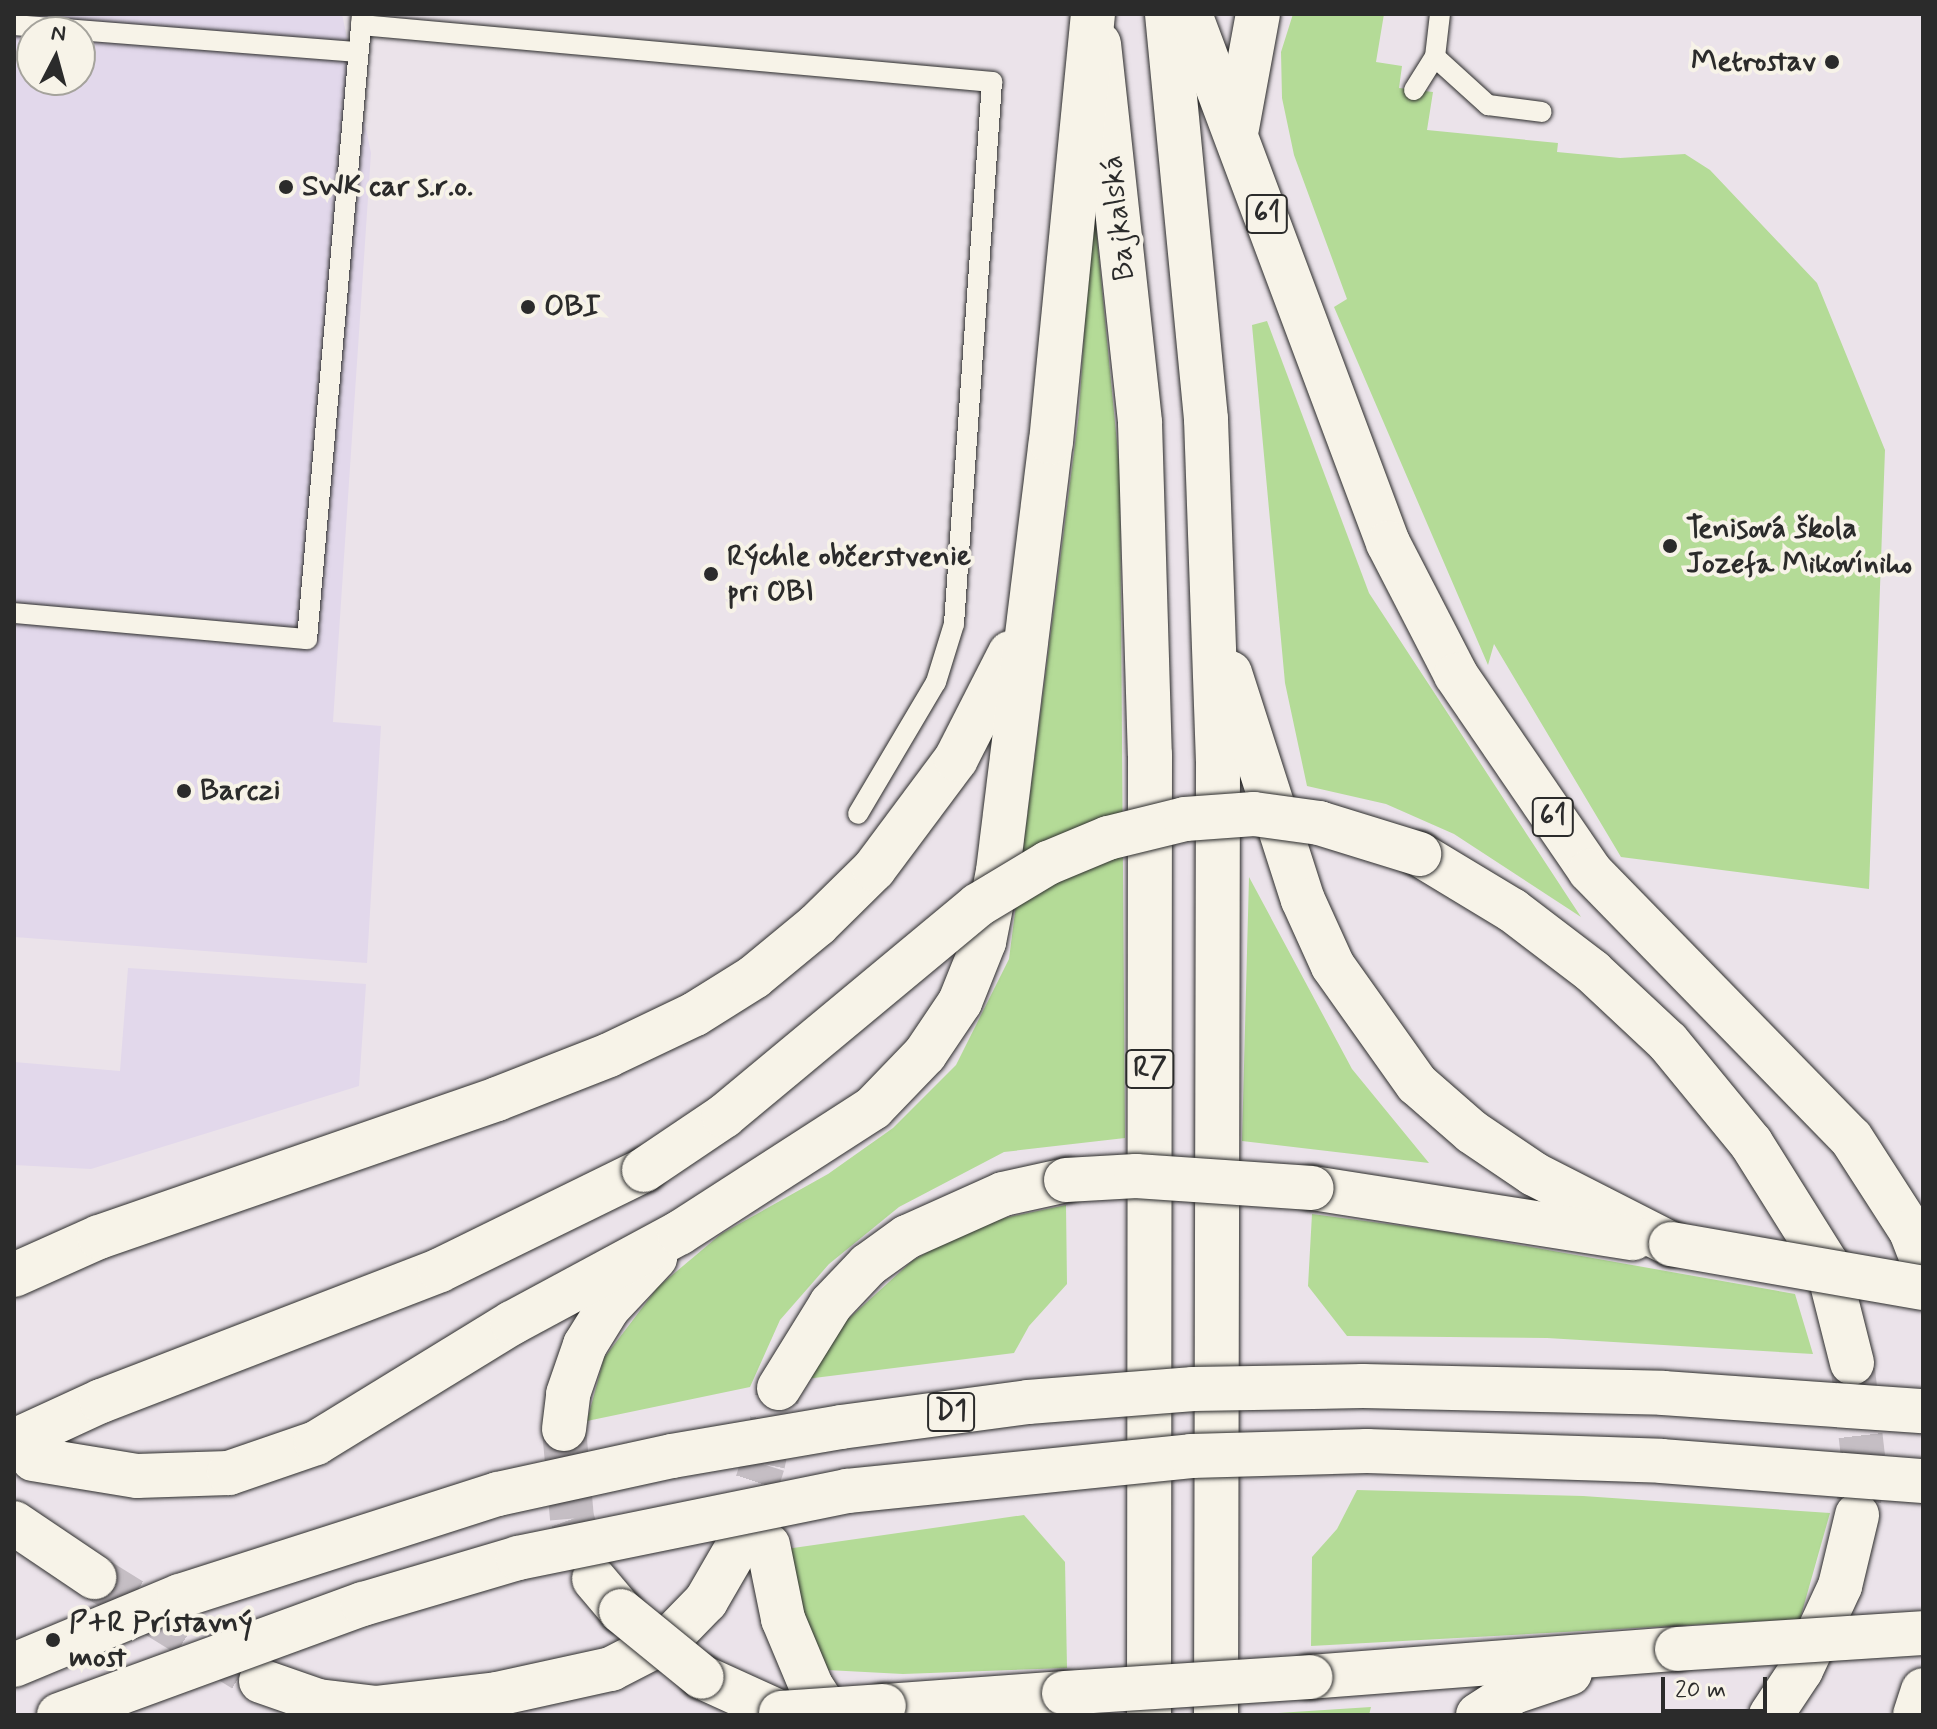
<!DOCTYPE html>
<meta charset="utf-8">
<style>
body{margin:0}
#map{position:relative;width:1937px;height:1729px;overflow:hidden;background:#ebe3ea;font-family:Mynerve,sans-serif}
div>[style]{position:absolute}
.built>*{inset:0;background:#e2d8eb}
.green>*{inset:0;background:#b4db97}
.highway-tunnel>*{height:44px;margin-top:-22px;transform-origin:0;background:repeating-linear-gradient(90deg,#c5bec4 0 44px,transparent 0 66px)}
.roads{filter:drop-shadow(0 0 2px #2b2b2b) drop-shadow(0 0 2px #2b2b2b)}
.lane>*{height:20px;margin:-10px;padding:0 10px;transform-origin:10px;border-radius:10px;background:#f7f3e8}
.primary>*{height:44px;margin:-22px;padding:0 22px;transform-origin:22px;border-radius:22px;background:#f7f3e8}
.highway>*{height:44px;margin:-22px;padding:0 22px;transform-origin:22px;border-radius:22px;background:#f7f3e8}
.bridges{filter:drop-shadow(0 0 2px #2b2b2b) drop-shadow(0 0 2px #2b2b2b)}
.highway-bridge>*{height:44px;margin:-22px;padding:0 22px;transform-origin:22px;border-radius:22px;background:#f7f3e8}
.dots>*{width:22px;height:22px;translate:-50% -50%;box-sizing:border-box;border:4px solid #f7f3e8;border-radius:50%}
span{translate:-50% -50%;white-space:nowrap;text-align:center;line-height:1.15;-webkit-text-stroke:8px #f7f3e8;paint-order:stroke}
.shield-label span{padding:2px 6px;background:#f7f3e8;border:2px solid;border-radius:6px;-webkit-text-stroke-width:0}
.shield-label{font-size:28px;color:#2b2b2b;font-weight:700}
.poi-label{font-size:30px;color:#2b2b2b;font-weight:700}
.right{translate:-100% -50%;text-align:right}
.left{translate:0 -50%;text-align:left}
.street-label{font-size:30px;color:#2b2b2b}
.frame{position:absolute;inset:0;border:16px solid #2b2b2b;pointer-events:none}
.north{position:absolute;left:16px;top:16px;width:80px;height:80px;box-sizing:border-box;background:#f7f3e8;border:2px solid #a5a39c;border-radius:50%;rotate:6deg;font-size:22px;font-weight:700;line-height:32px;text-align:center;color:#2b2b2b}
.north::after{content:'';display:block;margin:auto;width:28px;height:36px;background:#2b2b2b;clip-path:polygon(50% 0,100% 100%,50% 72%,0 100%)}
.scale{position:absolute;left:1661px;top:1677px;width:106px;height:36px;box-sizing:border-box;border:4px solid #2b2b2b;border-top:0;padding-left:10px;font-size:24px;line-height:28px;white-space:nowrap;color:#2b2b2b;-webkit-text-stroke:6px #f7f3e8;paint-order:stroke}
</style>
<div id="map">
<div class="built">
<i style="clip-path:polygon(evenodd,14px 14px,342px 14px,371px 153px,333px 722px,381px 726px,367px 963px,14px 937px,14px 14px,32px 32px,80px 32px,80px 80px,32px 80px,32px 32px)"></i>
<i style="clip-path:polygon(128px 968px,366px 984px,359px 1086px,91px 1169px,14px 1165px,14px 1062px,120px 1071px)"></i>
</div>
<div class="green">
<i style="clip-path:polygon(1293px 14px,1384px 14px,1376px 62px,1402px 66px,1399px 88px,1433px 92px,1427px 130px,1558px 143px,1557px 152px,1620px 158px,1685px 154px,1710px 170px,1817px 283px,1885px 450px,1869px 889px,1621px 857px,1494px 644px,1488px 665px,1334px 307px,1347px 299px,1294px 155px,1282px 98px,1281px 52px)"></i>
<i style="clip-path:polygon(1093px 196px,1120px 474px,1125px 1138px,1004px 1152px,899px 1207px,829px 1264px,780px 1320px,750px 1387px,587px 1421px,604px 1358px,658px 1287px,721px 1234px,828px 1174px,893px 1128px,956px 1065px,1009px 959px,1079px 413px)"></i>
<i style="clip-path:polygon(1267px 321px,1369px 593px,1581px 917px,1454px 834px,1386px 804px,1307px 786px,1285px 683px,1252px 325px)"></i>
<i style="clip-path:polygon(1249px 877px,1352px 1069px,1429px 1163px,1242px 1141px)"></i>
<i style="clip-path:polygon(1066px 1205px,1067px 1284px,1029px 1326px,1014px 1353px,806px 1379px,833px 1333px,912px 1261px,950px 1239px,1004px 1218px)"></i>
<i style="clip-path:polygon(1312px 1214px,1441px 1231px,1795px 1294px,1813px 1354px,1547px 1338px,1347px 1336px,1308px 1286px)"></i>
<i style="clip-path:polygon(1357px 1490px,1583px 1496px,1830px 1513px,1800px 1619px,1311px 1646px,1312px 1557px,1337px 1529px)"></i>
<i style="clip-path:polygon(1024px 1515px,1065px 1562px,1067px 1668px,903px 1674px,827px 1670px,804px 1617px,786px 1549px)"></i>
<i style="clip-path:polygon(1371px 1707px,1369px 1715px,1249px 1715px)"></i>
</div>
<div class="highway-tunnel">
<i style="left:1853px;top:1370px;width:88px;rotate:83.4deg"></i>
<i style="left:1863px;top:1457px;width:56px;rotate:95.1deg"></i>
<i style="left:564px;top:1429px;width:90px;rotate:84.9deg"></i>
<i style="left:572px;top:1519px;width:64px;rotate:69.9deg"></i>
<i style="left:737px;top:1545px;width:85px;rotate:-72.2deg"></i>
<i style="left:763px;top:1464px;width:78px;rotate:-78.1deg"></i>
<i style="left:94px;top:1577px;width:182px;rotate:31.8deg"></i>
</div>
<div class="roads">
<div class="lane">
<i style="left:362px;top:14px;width:11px;rotate:95deg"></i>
<i style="left:361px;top:25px;width:634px;rotate:5.16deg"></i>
<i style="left:992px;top:82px;width:543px;rotate:94.01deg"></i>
<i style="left:954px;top:624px;width:61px;rotate:107.2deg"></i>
<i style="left:936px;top:682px;width:153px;rotate:120.6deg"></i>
<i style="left:14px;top:25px;width:345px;rotate:4.5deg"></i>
<i style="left:1435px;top:57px;width:72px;rotate:42.2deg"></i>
<i style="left:1488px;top:105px;width:54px;rotate:7.4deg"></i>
<i style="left:1414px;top:90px;width:39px;rotate:-58deg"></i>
<i style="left:1435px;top:57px;width:43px;rotate:-83.4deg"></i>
<i style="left:14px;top:613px;width:294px;rotate:5.1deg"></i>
<i style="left:307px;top:639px;width:616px;rotate:-84.97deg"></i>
</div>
<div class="primary">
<i style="left:1167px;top:14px;width:407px;rotate:84.5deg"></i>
<i style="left:1099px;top:44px;width:381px;rotate:83.8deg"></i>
</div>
<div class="highway">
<i style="left:1190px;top:14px;width:565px;rotate:69.48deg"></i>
<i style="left:1388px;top:543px;width:148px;rotate:62.7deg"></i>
<i style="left:1456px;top:675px;width:237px;rotate:55.6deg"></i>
<i style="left:1590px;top:871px;width:373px;rotate:45.7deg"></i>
<i style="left:1851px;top:1138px;width:111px;rotate:57.2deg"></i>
<i style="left:1911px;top:1231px;width:33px;rotate:69deg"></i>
<i style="left:1237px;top:128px;width:116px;rotate:-79.6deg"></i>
<i style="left:1206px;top:419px;width:342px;rotate:88deg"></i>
<i style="left:1218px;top:761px;width:954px;rotate:90.12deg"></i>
<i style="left:1140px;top:423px;width:332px;rotate:88.3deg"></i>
<i style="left:1150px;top:755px;width:960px;rotate:90.06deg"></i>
<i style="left:1230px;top:673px;width:238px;rotate:72.2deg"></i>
<i style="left:1303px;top:900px;width:72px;rotate:65.6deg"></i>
<i style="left:1333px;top:966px;width:145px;rotate:54.6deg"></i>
<i style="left:1417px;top:1084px;width:73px;rotate:41.1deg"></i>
<i style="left:1472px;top:1132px;width:75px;rotate:34.1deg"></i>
<i style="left:1534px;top:1174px;width:154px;rotate:27.1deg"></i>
<i style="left:1419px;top:854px;width:109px;rotate:31.1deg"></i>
<i style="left:1512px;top:910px;width:101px;rotate:37.3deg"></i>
<i style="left:1592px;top:971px;width:104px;rotate:43.1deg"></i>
<i style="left:1668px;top:1042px;width:131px;rotate:50.6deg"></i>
<i style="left:1751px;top:1143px;width:143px;rotate:57.9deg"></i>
<i style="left:1827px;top:1264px;width:102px;rotate:75.8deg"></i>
<i style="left:1312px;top:1188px;width:325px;rotate:8.9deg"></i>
<i style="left:14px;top:1275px;width:93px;rotate:-24.1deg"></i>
<i style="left:99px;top:1237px;width:421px;rotate:-19.1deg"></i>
<i style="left:497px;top:1099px;width:120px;rotate:-21.4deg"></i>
<i style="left:609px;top:1055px;width:95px;rotate:-25.5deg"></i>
<i style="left:695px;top:1014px;width:70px;rotate:-32.1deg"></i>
<i style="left:754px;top:977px;width:82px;rotate:-39.5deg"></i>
<i style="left:817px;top:925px;width:80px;rotate:-44.5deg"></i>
<i style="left:874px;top:869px;width:137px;rotate:-53.3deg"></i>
<i style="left:956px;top:759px;width:119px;rotate:-63deg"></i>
<i style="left:779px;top:1388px;width:99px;rotate:-58.2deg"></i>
<i style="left:831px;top:1304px;width:54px;rotate:-46.5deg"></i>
<i style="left:868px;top:1265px;width:48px;rotate:-35.7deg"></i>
<i style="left:907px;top:1237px;width:105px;rotate:-24.1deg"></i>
<i style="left:1003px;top:1194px;width:65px;rotate:-12.5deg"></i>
<i style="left:564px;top:1429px;width:35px;rotate:-83deg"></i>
<i style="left:568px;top:1394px;width:52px;rotate:-70.9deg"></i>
<i style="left:585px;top:1345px;width:44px;rotate:-58.1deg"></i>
<i style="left:608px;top:1308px;width:69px;rotate:-46.8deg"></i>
<i style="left:14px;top:1441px;width:96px;rotate:-24.7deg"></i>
<i style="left:101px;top:1401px;width:363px;rotate:-21.1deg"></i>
<i style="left:440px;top:1270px;width:227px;rotate:-26.1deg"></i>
<i style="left:33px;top:1459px;width:105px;rotate:9.3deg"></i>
<i style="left:137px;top:1476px;width:92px;rotate:-1.9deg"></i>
<i style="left:229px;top:1473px;width:92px;rotate:-19deg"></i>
<i style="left:316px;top:1443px;width:230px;rotate:-31.5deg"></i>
<i style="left:512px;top:1323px;width:190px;rotate:-28.3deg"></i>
<i style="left:679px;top:1233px;width:231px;rotate:-32.8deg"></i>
<i style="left:873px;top:1108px;width:75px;rotate:-46.1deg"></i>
<i style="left:925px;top:1054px;width:63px;rotate:-56.1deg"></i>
<i style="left:960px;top:1002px;width:65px;rotate:-68.2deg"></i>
<i style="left:984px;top:942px;width:72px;rotate:-78.8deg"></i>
<i style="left:998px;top:871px;width:432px;rotate:-83deg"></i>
<i style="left:1051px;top:442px;width:430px;rotate:-84.4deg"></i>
<i style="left:14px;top:1523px;width:97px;rotate:34deg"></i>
<i style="left:768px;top:1545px;width:76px;rotate:78.5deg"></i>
<i style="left:783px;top:1619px;width:73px;rotate:67.3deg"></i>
<i style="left:811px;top:1686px;width:35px;rotate:57deg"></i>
<i style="left:594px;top:1579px;width:42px;rotate:49.8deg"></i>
<i style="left:702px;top:1677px;width:87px;rotate:24.5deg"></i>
<i style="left:1310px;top:1677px;width:368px;rotate:-4.4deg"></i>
<i style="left:261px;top:1681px;width:60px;rotate:19.3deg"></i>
<i style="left:318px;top:1701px;width:57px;rotate:7deg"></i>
<i style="left:375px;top:1708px;width:123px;rotate:-6.5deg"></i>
<i style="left:497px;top:1694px;width:117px;rotate:-12.4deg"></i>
<i style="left:611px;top:1669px;width:65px;rotate:-27.3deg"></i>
<i style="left:669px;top:1639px;width:53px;rotate:-45.8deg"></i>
<i style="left:706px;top:1601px;width:58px;rotate:-59.9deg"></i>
<i style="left:884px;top:1706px;width:180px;rotate:-4.1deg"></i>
<i style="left:1478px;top:1715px;width:43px;rotate:-32.6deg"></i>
<i style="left:1514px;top:1692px;width:59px;rotate:-18.7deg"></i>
<i style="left:1771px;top:1715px;width:54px;rotate:-56.3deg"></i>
<i style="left:1801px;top:1670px;width:93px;rotate:-65.1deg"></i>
<i style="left:1840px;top:1586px;width:73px;rotate:-76.5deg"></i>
<i style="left:1915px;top:1715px;width:26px;rotate:-72deg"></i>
</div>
</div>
<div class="bridges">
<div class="highway-bridge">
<i style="left:644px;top:1170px;width:97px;rotate:-34deg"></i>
<i style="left:724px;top:1116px;width:330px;rotate:-39.7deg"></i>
<i style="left:978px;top:905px;width:82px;rotate:-31deg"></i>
<i style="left:1048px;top:863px;width:65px;rotate:-22.6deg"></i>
<i style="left:1108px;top:838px;width:79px;rotate:-13.9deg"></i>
<i style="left:1185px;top:819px;width:69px;rotate:-4.1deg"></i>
<i style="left:1254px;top:814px;width:66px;rotate:7.9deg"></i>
<i style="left:1319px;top:823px;width:105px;rotate:17.2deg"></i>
<i style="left:1066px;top:1180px;width:70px;rotate:-3.3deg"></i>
<i style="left:1136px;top:1176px;width:176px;rotate:3.9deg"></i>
<i style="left:1671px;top:1244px;width:256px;rotate:9.9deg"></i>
<i style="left:621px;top:1611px;width:104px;rotate:39.2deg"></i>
<i style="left:1677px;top:1649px;width:247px;rotate:-3.7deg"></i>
<i style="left:14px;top:1665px;width:180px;rotate:-22.6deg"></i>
<i style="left:180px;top:1596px;width:334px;rotate:-17.8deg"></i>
<i style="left:498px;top:1494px;width:178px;rotate:-12.3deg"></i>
<i style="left:672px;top:1456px;width:171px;rotate:-9.7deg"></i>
<i style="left:841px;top:1427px;width:189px;rotate:-7.6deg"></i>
<i style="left:1028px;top:1402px;width:166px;rotate:-4.5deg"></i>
<i style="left:1193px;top:1389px;width:170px;rotate:-1deg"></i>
<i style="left:1363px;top:1386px;width:300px;rotate:1.3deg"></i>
<i style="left:1663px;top:1393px;width:261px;rotate:4deg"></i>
<i style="left:1064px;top:1693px;width:247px;rotate:-3.7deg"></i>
<i style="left:781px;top:1713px;width:103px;rotate:-3.9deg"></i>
<i style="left:59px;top:1715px;width:324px;rotate:-20.1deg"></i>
<i style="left:363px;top:1604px;width:162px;rotate:-16.5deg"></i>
<i style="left:518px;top:1558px;width:336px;rotate:-11.5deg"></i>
<i style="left:847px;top:1491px;width:346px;rotate:-5.8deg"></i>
<i style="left:1191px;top:1456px;width:176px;rotate:-1.6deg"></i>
<i style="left:1367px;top:1451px;width:294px;rotate:1.9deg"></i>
<i style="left:1661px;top:1461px;width:263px;rotate:4.4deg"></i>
</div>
</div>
<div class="dots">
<i style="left:1832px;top:62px;background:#2b2b2b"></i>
<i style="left:286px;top:187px;background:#2b2b2b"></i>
<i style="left:528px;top:307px;background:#2b2b2b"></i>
<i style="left:1670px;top:546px;background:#2b2b2b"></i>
<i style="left:711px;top:574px;background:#2b2b2b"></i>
<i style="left:184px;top:791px;background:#2b2b2b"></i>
<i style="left:53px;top:1640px;background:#2b2b2b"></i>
</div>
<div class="shield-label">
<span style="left:1267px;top:214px">61</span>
<span style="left:1553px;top:817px">61</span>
<span style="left:1150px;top:1069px">R7</span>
<span style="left:951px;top:1412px">D1</span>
</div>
<div class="poi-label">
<span class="right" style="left:1816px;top:62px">Metrostav</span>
<span class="left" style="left:302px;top:187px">SWK car s.r.o.</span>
<span class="left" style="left:544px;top:307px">OBI</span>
<span class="left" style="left:1686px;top:546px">Tenisová škola<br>Jozefa Mikovíniho</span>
<span class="left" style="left:727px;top:574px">Rýchle občerstvenie<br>pri OBI</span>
<span class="left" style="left:200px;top:791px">Barczi</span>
<span class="left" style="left:69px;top:1640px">P+R Prístavný<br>most</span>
</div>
<div class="street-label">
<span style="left:1119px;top:218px;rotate:-96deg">Bajkalská</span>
</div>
<div class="frame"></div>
<div class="north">N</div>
<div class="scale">20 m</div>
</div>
